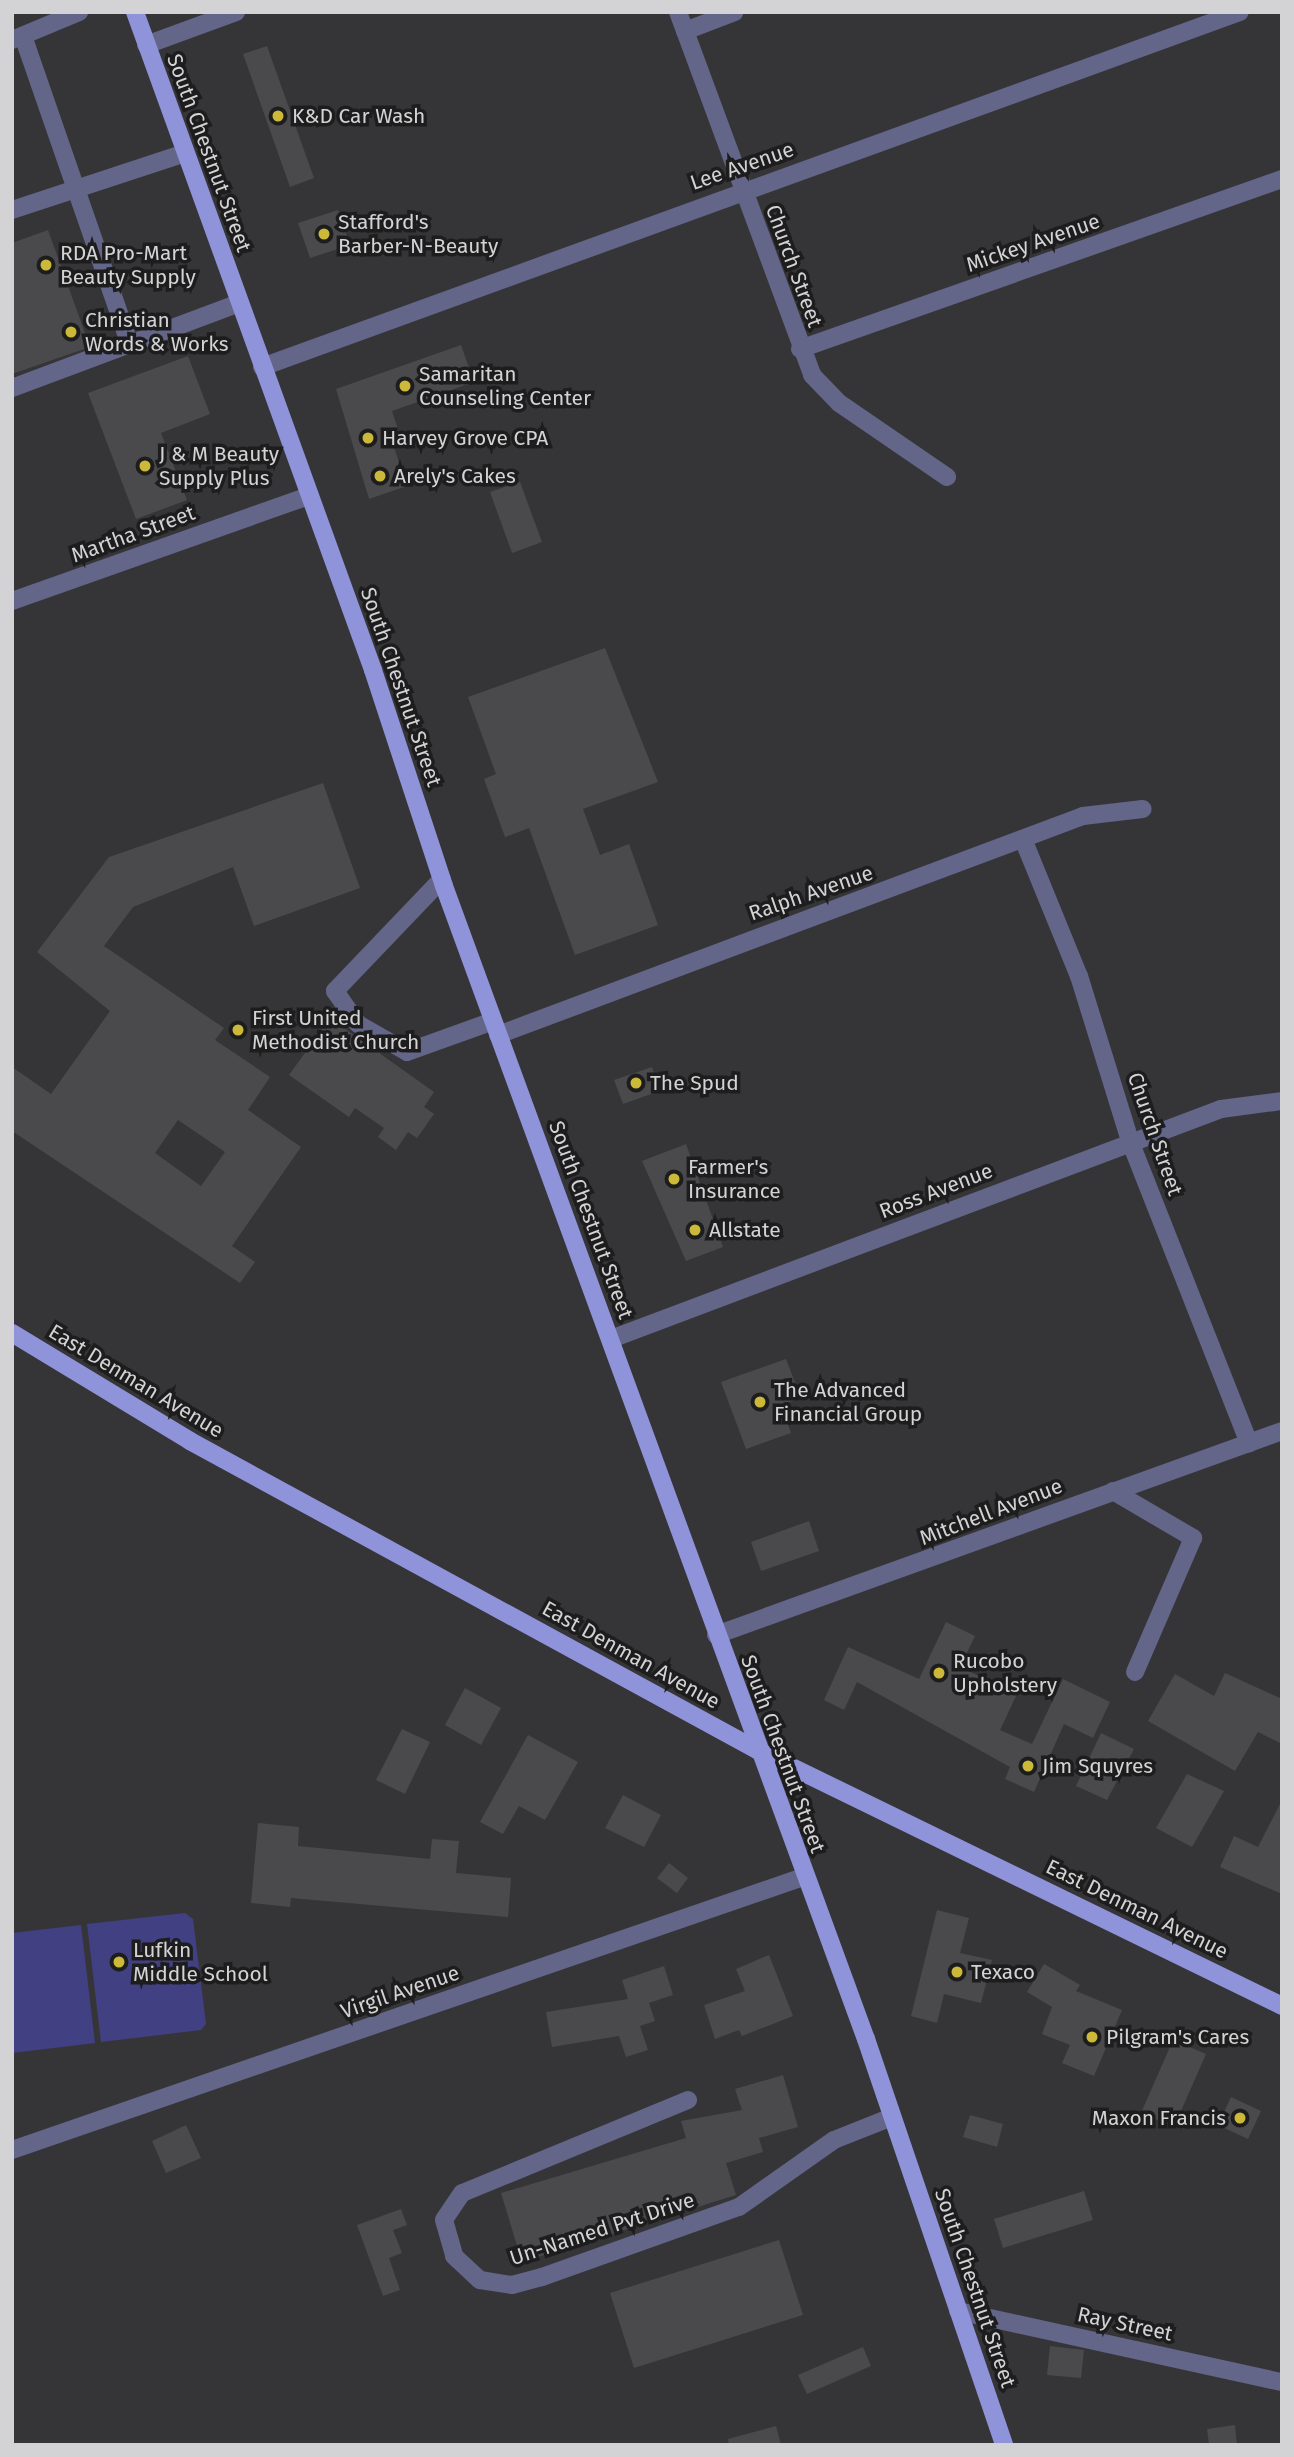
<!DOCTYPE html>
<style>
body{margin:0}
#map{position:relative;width:1294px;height:2457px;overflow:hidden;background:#353538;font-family:"Fira Sans",sans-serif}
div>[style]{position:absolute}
.green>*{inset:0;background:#414082}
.building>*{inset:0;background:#4a4a4d}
.minor>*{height:18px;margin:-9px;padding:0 9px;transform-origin:9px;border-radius:9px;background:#636589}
.major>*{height:18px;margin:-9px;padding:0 9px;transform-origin:9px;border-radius:9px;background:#8f93da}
.dots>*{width:19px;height:19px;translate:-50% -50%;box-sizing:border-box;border:4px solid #1d1d1e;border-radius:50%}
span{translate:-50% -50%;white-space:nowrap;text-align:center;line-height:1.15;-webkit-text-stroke:7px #1d1d1e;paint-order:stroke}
.poi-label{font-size:21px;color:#d3d3d5}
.left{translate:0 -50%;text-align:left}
.right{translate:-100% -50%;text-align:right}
.street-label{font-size:21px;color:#d3d3d5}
.frame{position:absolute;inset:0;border:14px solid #d3d3d5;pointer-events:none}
</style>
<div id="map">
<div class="green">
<i style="clip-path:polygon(185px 1913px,193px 1919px,206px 2024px,201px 2030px,101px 2042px,87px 1924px)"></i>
<i style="clip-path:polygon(81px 1925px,95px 2043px,12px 2053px,12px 1933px)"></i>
</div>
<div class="building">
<i style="clip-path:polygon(267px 46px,314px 178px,290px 187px,243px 54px)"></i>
<i style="clip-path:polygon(338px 210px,350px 245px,310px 258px,298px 223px)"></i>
<i style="clip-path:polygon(48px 230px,90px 347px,12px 374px,12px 243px)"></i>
<i style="clip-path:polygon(461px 345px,474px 382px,392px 411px,400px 435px,391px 438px,407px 486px,369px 499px,336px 389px)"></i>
<i style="clip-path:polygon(188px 356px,210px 414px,161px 433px,187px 500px,136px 519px,88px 393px)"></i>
<i style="clip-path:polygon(520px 482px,542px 542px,512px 553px,490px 492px)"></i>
<i style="clip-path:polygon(605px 648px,658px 782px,583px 809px,600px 855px,629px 844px,658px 925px,575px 955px,529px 828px,505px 837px,484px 779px,496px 774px,468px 697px)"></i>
<i style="clip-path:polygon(evenodd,323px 783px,360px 888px,254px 926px,233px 867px,133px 907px,104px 946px,224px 1028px,215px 1040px,270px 1077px,248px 1110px,301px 1147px,232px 1246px,255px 1262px,240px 1283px,12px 1131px,12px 1067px,51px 1094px,110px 1011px,37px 952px,109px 857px,323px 783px,178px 1120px,225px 1152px,201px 1186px,155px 1153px,178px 1120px)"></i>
<i style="clip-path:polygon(330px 1018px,434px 1092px,424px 1107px,434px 1114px,417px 1138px,408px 1132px,396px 1150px,378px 1137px,384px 1128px,355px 1108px,349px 1117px,289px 1075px)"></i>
<i style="clip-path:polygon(652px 1067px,660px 1091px,623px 1104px,614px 1080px)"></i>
<i style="clip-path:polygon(686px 1144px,723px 1247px,686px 1261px,642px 1161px)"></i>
<i style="clip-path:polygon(786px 1359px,801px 1398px,781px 1405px,791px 1433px,746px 1449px,721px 1382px)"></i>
<i style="clip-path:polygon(809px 1521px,819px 1551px,761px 1571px,751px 1542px)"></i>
<i style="clip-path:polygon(946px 1622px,975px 1636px,960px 1667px,1017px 1694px,1000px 1730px,1032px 1744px,1063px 1679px,1110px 1702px,1093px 1738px,1064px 1724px,1034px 1792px,1005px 1779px,1010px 1767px,857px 1682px,844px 1710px,824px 1700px,848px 1647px,919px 1679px)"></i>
<i style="clip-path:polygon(1225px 1673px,1282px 1699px,1282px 1744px,1258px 1732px,1235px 1771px,1148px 1721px,1175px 1674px,1214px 1696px)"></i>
<i style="clip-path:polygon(465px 1688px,501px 1708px,481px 1745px,445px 1725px)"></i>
<i style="clip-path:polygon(402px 1729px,430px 1742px,405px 1794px,376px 1780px)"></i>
<i style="clip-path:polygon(1101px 1733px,1134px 1749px,1107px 1800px,1076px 1786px)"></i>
<i style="clip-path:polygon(528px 1735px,578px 1762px,545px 1820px,519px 1806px,503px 1834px,480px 1822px)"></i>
<i style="clip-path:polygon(1187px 1774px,1224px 1791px,1192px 1847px,1156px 1828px)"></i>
<i style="clip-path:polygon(623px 1795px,661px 1815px,644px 1847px,605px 1828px)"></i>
<i style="clip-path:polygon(1282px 1800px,1282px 1894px,1220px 1867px,1234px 1836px,1258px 1847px)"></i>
<i style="clip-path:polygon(258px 1823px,299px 1827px,298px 1846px,430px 1859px,432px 1839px,459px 1841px,456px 1873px,511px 1878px,508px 1917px,291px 1898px,290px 1907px,251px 1903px)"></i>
<i style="clip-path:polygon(669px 1863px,688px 1878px,677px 1893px,657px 1878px)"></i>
<i style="clip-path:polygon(937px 1910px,969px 1918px,960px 1953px,992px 1960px,981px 2003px,944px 1994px,937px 2023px,911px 2016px)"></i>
<i style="clip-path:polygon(769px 1955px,793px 2016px,742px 2036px,739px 2030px,715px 2039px,704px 2005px,745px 1991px,736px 1969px)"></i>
<i style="clip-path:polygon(1044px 1964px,1080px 1985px,1076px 1991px,1122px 2010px,1094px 2076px,1062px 2063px,1070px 2045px,1042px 2034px,1052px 2007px,1027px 1992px)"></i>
<i style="clip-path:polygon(664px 1966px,673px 1995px,649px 2003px,655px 2021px,640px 2026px,648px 2050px,626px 2057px,619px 2036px,552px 2047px,546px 2012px,628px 1999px,622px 1980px)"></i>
<i style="clip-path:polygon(1173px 2040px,1206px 2054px,1174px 2127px,1141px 2113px)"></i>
<i style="clip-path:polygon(783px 2075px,798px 2127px,759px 2138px,763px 2152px,726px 2163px,736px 2195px,522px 2262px,501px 2193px,686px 2138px,681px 2121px,742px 2110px,735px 2089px)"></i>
<i style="clip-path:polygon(1231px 2097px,1261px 2111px,1248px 2139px,1218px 2125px)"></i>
<i style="clip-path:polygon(970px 2115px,1003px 2124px,997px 2147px,963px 2137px)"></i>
<i style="clip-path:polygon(186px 2125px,201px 2158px,166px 2173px,152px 2141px)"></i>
<i style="clip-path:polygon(1084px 2191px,1093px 2220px,1003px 2248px,994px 2219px)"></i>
<i style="clip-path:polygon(401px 2209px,407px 2225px,393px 2230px,402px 2253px,389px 2258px,400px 2290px,383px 2296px,357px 2225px)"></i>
<i style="clip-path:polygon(779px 2240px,803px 2315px,634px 2368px,610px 2293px)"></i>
<i style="clip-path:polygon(1050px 2346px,1084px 2350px,1081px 2378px,1047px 2375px)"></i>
<i style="clip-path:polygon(863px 2347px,871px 2366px,807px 2394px,798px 2375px)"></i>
<i style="clip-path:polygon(1235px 2425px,1237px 2445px,1209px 2445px,1207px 2429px)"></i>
<i style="clip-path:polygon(776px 2426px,781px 2445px,729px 2445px,728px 2439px)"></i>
</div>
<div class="minor">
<i style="left:678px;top:12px;width:387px;rotate:69.7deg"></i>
<i style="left:812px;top:375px;width:39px;rotate:46deg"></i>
<i style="left:839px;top:403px;width:131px;rotate:34.4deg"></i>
<i style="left:685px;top:31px;width:53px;rotate:-20.8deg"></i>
<i style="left:23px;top:36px;width:327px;rotate:70.9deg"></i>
<i style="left:12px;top:40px;width:73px;rotate:-22.7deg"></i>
<i style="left:146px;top:45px;width:96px;rotate:-20.1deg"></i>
<i style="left:12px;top:210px;width:182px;rotate:-18.2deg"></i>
<i style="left:800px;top:349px;width:511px;rotate:-19.43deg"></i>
<i style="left:262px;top:367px;width:1040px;rotate:-19.95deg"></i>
<i style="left:12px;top:388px;width:242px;rotate:-20.5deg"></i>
<i style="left:12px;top:601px;width:314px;rotate:-19.5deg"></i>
<i style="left:1023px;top:839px;width:148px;rotate:67.8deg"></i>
<i style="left:1079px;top:976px;width:173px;rotate:72.8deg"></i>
<i style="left:1130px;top:1141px;width:325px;rotate:68.5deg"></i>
<i style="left:442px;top:879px;width:155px;rotate:133.7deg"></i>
<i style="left:335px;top:991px;width:40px;rotate:55.1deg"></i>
<i style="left:358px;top:1024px;width:56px;rotate:29.7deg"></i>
<i style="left:407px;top:1052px;width:91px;rotate:-19.8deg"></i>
<i style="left:498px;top:1035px;width:625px;rotate:-20.52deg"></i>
<i style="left:1083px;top:816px;width:60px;rotate:-6.7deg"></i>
<i style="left:611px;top:1339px;width:652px;rotate:-20.66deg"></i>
<i style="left:1221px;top:1109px;width:62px;rotate:-7.5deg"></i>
<i style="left:1113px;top:1491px;width:93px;rotate:30.4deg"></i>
<i style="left:1193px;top:1538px;width:146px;rotate:113.4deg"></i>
<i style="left:716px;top:1635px;width:602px;rotate:-19.82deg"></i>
<i style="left:688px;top:2100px;width:244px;rotate:157.6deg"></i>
<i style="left:462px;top:2193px;width:32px;rotate:124deg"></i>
<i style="left:444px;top:2220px;width:37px;rotate:74deg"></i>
<i style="left:454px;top:2256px;width:35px;rotate:43deg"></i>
<i style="left:480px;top:2280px;width:32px;rotate:9deg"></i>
<i style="left:512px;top:2285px;width:31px;rotate:-15deg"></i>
<i style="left:542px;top:2277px;width:209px;rotate:-19.6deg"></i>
<i style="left:739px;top:2207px;width:116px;rotate:-35.2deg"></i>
<i style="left:834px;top:2140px;width:62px;rotate:-21.6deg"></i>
<i style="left:12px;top:2150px;width:837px;rotate:-19.04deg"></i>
<i style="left:958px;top:2311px;width:332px;rotate:12.4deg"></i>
</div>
<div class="major">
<i style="left:135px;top:12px;width:700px;rotate:70.11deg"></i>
<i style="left:373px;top:670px;width:227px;rotate:71.8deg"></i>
<i style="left:444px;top:886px;width:1228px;rotate:69.9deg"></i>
<i style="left:866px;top:2039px;width:429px;rotate:71.2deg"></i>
<i style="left:12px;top:1333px;width:208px;rotate:31.2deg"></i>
<i style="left:190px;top:1441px;width:646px;rotate:28.59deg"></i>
<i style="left:757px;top:1750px;width:584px;rotate:25.99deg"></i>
</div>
<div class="dots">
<i style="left:278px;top:116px;background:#ccb939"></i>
<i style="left:324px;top:234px;background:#ccb939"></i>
<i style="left:46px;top:265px;background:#ccb939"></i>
<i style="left:71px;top:332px;background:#ccb939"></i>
<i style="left:405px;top:386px;background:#ccb939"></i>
<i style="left:368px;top:438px;background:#ccb939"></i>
<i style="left:145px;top:466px;background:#ccb939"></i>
<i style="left:380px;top:476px;background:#ccb939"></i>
<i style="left:238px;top:1030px;background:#ccb939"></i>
<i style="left:636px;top:1083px;background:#ccb939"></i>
<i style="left:674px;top:1179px;background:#ccb939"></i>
<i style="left:695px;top:1230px;background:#ccb939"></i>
<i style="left:760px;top:1402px;background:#ccb939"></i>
<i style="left:939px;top:1673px;background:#ccb939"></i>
<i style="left:1028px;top:1766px;background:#ccb939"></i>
<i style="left:119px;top:1962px;background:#ccb939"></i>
<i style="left:957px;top:1972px;background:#ccb939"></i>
<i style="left:1092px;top:2037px;background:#ccb939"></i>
<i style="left:1240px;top:2118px;background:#ccb939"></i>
</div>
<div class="poi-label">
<span class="left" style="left:292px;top:116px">K&amp;D Car Wash</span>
<span class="left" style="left:338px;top:234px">Stafford's<br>Barber-N-Beauty</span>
<span class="left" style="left:60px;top:265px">RDA Pro-Mart<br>Beauty Supply</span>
<span class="left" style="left:85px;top:332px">Christian<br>Words &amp; Works</span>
<span class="left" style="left:419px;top:386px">Samaritan<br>Counseling Center</span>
<span class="left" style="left:382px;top:438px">Harvey Grove CPA</span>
<span class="left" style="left:159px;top:466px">J &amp; M Beauty<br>Supply Plus</span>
<span class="left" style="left:394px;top:476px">Arely's Cakes</span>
<span class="left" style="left:252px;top:1030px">First United<br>Methodist Church</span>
<span class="left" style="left:650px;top:1083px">The Spud</span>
<span class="left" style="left:688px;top:1179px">Farmer's<br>Insurance</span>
<span class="left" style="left:709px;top:1230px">Allstate</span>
<span class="left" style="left:774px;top:1402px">The Advanced<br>Financial Group</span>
<span class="left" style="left:953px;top:1673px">Rucobo<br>Upholstery</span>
<span class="left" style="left:1042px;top:1766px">Jim Squyres</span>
<span class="left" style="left:133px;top:1962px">Lufkin<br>Middle School</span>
<span class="left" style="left:971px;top:1972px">Texaco</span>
<span class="left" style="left:1106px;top:2037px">Pilgram's Cares</span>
<span class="right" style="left:1226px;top:2118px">Maxon Francis</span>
</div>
<div class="street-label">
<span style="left:209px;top:153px;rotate:70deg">South Chestnut Street</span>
<span style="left:742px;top:166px;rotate:-19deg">Lee Avenue</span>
<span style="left:1033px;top:243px;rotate:-19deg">Mickey Avenue</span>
<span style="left:794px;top:266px;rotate:70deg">Church Street</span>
<span style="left:133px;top:534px;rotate:-20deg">Martha Street</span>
<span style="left:401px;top:687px;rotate:71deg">South Chestnut Street</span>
<span style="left:811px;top:893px;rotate:-19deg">Ralph Avenue</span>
<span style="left:1155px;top:1134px;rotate:71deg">Church Street</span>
<span style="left:936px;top:1191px;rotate:-21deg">Ross Avenue</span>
<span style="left:591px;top:1220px;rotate:70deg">South Chestnut Street</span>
<span style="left:136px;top:1381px;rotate:31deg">East Denman Avenue</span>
<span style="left:991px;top:1512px;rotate:-21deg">Mitchell Avenue</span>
<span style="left:631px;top:1655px;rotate:29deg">East Denman Avenue</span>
<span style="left:783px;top:1754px;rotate:70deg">South Chestnut Street</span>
<span style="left:1137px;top:1909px;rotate:26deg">East Denman Avenue</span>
<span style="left:400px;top:1992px;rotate:-19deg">Virgil Avenue</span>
<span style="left:602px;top:2229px;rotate:-18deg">Un-Named Pvt Drive</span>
<span style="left:975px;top:2288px;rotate:71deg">South Chestnut Street</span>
<span style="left:1125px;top:2324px;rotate:12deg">Ray Street</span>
</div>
<div class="frame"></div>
</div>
